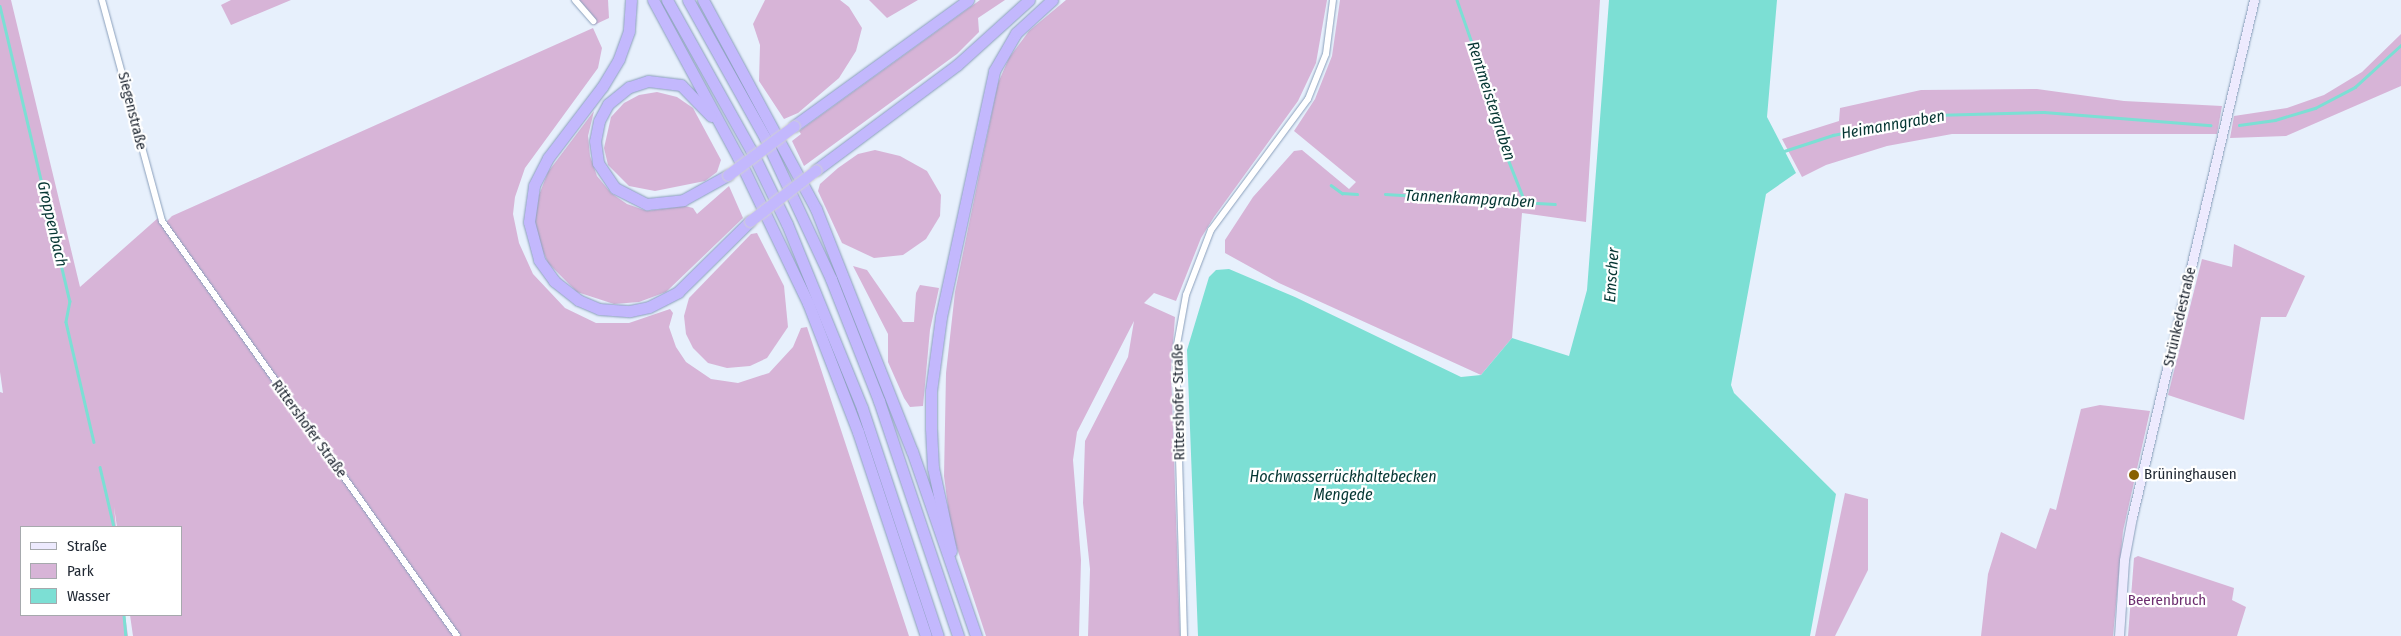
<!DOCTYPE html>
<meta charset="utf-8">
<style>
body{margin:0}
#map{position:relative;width:2401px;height:636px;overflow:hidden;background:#e7f0fc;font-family:"Fira Sans Condensed",sans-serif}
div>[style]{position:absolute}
.green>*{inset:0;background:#d7b4d7}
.water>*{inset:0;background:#7cdfd4}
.stream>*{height:2.5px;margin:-1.25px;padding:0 1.25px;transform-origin:1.25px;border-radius:1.25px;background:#7cdfd4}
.roads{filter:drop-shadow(0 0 1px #8a9fbb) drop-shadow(0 0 1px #8a9fbb)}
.street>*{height:6px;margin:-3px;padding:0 3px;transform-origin:3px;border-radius:3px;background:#fff}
.secondary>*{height:9px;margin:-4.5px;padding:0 4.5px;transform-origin:4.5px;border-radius:4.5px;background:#edeafe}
.highway>*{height:11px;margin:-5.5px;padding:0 5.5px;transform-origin:5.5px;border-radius:5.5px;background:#c3b8fd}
.bridges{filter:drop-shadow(0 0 1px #ced0d2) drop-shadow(0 0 1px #ced0d2)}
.highway-bridge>*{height:11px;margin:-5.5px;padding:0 5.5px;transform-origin:5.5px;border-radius:5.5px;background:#c3b8fd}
.dots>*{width:14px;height:14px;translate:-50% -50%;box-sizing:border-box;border:2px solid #fff;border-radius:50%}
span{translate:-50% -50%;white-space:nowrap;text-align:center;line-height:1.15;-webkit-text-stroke:4.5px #fff;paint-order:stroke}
.street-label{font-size:15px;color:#202833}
.poi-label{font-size:15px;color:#202833}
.left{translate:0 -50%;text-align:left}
.park-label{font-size:15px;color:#6d2e6f}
.water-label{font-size:16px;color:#053633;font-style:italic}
.legend{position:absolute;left:20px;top:526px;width:162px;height:90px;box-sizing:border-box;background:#fff;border:1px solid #a6a9ad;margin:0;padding:6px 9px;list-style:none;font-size:15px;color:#202833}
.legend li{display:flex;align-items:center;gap:10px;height:25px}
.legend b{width:25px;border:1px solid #a6a9ad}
</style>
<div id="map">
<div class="green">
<i style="clip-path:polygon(0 0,11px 0,80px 287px,158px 218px,163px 225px,172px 216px,593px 28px,602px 48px,598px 68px,525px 168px,515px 197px,513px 214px,519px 243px,533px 274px,565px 308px,596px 323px,629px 323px,670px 309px,673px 313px,669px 327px,676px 347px,686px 362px,711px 379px,738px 383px,769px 373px,793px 347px,801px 328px,807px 327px,909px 636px,133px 636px,130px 615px,181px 615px,181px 527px,117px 527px,114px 507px,116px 527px,21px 527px,21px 615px,125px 615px,128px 636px,0 636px,0 392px,3px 393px,0 372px)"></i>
<i style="clip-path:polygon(231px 0,291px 0,231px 25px,221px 5px)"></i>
<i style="clip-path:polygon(577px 0,608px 0,609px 18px,594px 25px)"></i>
<i style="clip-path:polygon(765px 0,840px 0,849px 7px,862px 28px,856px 51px,839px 78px,798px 113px,784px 119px,759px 81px,760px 45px,753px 24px)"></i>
<i style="clip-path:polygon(869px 0,918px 0,887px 18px)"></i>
<i style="clip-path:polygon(980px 0,1005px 0,978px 18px,979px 32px,957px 54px,804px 166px,792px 141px,801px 134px,799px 131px)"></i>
<i style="clip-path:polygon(1066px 0,1327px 0,1316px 63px,1298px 101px,1214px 217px,1201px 238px,1176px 301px,1154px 293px,1144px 303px,1175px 317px,1171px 369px,1180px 636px,1088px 636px,1090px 569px,1083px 503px,1085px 441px,1128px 357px,1134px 321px,1077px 432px,1073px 460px,1081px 560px,1079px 636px,986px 636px,951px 530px,944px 476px,946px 373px,955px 292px,998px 83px,1009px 58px,1029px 31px)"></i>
<i style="clip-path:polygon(1340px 0,1600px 0,1586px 222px,1522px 213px,1512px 338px,1481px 375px,1279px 283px,1225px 253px,1225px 240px,1253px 197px,1294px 151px,1302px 150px,1349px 189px,1356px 182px,1294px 131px,1315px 99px,1332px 56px)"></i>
<i style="clip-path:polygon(2401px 34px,2401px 86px,2286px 136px,2230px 138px,2234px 116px,2287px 108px,2324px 95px,2362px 72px)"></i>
<i style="clip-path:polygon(2037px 89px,2124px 101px,2222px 106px,2217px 134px,1952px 134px,1887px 146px,1826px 165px,1802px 177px,1782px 139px,1839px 121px,1840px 108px,1921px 90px)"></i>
<i style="clip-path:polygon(657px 92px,677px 97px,693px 108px,721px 160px,717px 172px,705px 181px,655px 191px,629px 186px,608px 165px,604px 148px,611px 117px,624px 103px,639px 95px)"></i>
<i style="clip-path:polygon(594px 111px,588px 136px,590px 156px,597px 176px,611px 193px,627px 204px,647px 211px,685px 206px,693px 208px,697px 214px,729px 186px,743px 218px,666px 292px,639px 302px,614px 304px,577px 292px,548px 263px,539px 242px,535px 221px,539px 195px,548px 172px)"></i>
<i style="clip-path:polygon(875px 150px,900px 156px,927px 171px,941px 195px,940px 216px,926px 239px,903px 255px,874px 258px,842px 243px,818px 191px,820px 184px,838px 168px,858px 154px)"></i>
<i style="clip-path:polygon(757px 233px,784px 286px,788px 327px,767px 358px,750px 366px,727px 368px,708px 363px,693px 348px,686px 334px,684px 316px,689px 298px,751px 234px)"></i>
<i style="clip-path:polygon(2234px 244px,2305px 276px,2286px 317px,2261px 317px,2244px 420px,2168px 395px,2202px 259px,2232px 267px)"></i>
<i style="clip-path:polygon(853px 266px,867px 270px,903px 322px,914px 322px,916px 293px,920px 285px,939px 288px,930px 330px,923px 406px,910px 407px,904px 398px,888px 362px,888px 334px)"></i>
<i style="clip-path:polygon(2100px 405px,2150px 411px,2123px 531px,2113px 636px,1981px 636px,1988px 574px,2001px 532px,2036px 549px,2050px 508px,2056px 510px,2081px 409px)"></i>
<i style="clip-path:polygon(1845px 493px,1868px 499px,1868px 570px,1835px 636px,1815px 636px)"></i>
<i style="clip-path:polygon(2138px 556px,2234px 588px,2232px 600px,2246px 607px,2237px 636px,2128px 636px,2134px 558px)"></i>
</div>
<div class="water">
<i style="clip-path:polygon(1609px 0,1777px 0,1767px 117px,1796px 173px,1766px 194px,1731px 385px,1734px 393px,1836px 494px,1810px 636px,1198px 636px,1187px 350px,1209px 277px,1216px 270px,1229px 269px,1295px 297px,1461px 377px,1481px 375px,1512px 338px,1569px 356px,1587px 290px)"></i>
</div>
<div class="stream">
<i style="left:1457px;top:0;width:100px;rotate:70.7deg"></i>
<i style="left:1490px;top:94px;width:38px;rotate:79deg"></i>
<i style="left:1497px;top:131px;width:76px;rotate:68.5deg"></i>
<i style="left:0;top:6px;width:303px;rotate:76.7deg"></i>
<i style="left:70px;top:301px;width:21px;rotate:101deg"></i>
<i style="left:66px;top:322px;width:123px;rotate:76.9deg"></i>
<i style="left:2239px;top:125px;width:36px;rotate:-8deg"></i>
<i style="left:2275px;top:120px;width:42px;rotate:-16.7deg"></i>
<i style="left:2315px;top:108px;width:45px;rotate:-27.7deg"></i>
<i style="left:2355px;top:87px;width:62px;rotate:-42.4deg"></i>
<i style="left:1781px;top:152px;width:55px;rotate:-18.1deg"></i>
<i style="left:1833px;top:135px;width:103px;rotate:-11.2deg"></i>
<i style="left:1934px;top:115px;width:110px;rotate:-1.6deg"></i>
<i style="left:2044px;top:112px;width:167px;rotate:4.5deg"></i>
<i style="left:1331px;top:185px;width:14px;rotate:36deg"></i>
<i style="left:1342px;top:193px;width:15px;rotate:4deg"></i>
<i style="left:1385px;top:194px;width:170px;rotate:3.4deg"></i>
<i style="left:100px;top:467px;width:62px;rotate:76.9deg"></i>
<i style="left:124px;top:615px;width:21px;rotate:85deg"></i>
</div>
<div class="roads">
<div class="street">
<i style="left:102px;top:0;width:229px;rotate:74.8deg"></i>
<i style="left:162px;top:221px;width:509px;rotate:54.59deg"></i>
<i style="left:575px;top:0;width:28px;rotate:49deg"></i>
<i style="left:1184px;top:636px;width:286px;rotate:-91.6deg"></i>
<i style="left:1176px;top:350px;width:56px;rotate:-79.7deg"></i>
<i style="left:1186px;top:295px;width:70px;rotate:-69deg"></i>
<i style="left:1211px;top:230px;width:163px;rotate:-53.5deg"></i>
<i style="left:1308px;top:99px;width:48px;rotate:-68.2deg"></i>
<i style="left:1326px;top:54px;width:54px;rotate:-82.6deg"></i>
</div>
<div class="secondary">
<i style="left:2119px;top:636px;width:76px;rotate:-86.2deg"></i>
<i style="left:2124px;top:560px;width:44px;rotate:-79.5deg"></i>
<i style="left:2132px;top:517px;width:531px;rotate:-76.72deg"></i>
</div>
<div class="highway">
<i style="left:631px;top:0;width:31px;rotate:94deg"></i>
<i style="left:629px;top:31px;width:30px;rotate:110deg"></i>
<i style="left:619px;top:59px;width:33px;rotate:121deg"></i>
<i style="left:602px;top:87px;width:89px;rotate:127.3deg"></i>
<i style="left:548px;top:158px;width:31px;rotate:117deg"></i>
<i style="left:534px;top:186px;width:36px;rotate:98deg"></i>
<i style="left:529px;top:222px;width:39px;rotate:75deg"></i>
<i style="left:539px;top:260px;width:26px;rotate:54deg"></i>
<i style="left:554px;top:281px;width:31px;rotate:38deg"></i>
<i style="left:578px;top:300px;width:23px;rotate:23deg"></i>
<i style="left:599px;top:309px;width:31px;rotate:4deg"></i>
<i style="left:630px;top:311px;width:19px;rotate:-12deg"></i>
<i style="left:649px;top:307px;width:33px;rotate:-27deg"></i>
<i style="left:678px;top:292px;width:101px;rotate:-44.6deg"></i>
<i style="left:653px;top:0;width:179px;rotate:61.6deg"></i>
<i style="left:738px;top:157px;width:162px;rotate:64.4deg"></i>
<i style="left:808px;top:303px;width:138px;rotate:68.8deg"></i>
<i style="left:858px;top:432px;width:215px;rotate:71.6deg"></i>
<i style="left:667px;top:0;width:172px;rotate:60.8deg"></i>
<i style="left:751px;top:150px;width:82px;rotate:64.1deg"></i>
<i style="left:787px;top:224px;width:199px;rotate:67.8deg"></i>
<i style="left:862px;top:408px;width:240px;rotate:71.6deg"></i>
<i style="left:688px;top:0;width:158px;rotate:60.8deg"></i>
<i style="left:765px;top:138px;width:156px;rotate:64.9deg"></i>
<i style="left:831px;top:279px;width:131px;rotate:68.5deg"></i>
<i style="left:879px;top:401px;width:248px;rotate:71.4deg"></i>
<i style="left:703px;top:0;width:238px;rotate:61.6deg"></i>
<i style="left:816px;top:209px;width:260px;rotate:68.4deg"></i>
<i style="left:912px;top:451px;width:196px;rotate:70.9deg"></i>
<i style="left:711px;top:116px;width:43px;rotate:-134.1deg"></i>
<i style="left:681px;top:85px;width:33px;rotate:-173deg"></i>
<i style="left:648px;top:81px;width:20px;rotate:162deg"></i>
<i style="left:629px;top:87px;width:27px;rotate:141deg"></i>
<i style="left:608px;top:104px;width:19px;rotate:118deg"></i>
<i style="left:599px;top:121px;width:20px;rotate:101deg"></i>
<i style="left:595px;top:141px;width:22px;rotate:82deg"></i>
<i style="left:598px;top:163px;width:30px;rotate:56deg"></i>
<i style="left:615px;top:188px;width:36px;rotate:27deg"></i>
<i style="left:647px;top:204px;width:36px;rotate:-6deg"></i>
<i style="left:683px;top:200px;width:51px;rotate:-29.1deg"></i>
<i style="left:794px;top:126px;width:215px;rotate:-35.9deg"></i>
<i style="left:816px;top:170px;width:176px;rotate:-36.7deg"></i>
<i style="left:957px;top:65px;width:97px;rotate:-42.1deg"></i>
<i style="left:951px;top:551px;width:85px;rotate:-102.2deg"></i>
<i style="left:933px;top:468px;width:40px;rotate:-92.9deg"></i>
<i style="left:931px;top:428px;width:37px;rotate:-90deg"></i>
<i style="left:931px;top:391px;width:75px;rotate:-82.3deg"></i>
<i style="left:941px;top:317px;width:252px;rotate:-77.8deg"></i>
<i style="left:994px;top:71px;width:44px;rotate:-59.9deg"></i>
<i style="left:1016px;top:33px;width:49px;rotate:-42.5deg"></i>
</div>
</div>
<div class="bridges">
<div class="highway-bridge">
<i style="left:728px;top:175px;width:82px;rotate:-36.6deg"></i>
<i style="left:750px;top:221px;width:83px;rotate:-37.7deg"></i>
</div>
</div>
<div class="dots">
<i style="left:2134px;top:475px;background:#896200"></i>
</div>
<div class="street-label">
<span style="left:132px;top:111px;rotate:76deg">Siegenstraße</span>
<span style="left:2180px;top:317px;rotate:-77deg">Strünkedestraße</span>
<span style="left:1179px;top:402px;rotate:-91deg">Rittershofer Straße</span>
<span style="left:309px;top:429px;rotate:54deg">Rittershofer Straße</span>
</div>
<div class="poi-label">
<span class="left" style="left:2144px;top:475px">Brüninghausen</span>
</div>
<div class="park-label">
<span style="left:2167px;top:601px">Beerenbruch</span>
</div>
<div class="water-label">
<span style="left:1491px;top:101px;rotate:72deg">Rentmeistergraben</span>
<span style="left:1893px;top:125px;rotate:-10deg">Heimanngraben</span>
<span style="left:1470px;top:199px;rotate:3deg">Tannenkampgraben</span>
<span style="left:52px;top:224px;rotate:77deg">Groppenbach</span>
<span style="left:1612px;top:275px;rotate:-86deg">Emscher</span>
<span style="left:1343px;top:486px">Hochwasserrückhaltebecken<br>Mengede</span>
</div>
<ul class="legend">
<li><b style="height:6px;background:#edeafe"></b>Straße</li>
<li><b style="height:14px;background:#d7b4d7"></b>Park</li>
<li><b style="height:14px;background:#7cdfd4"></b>Wasser</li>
</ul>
</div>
